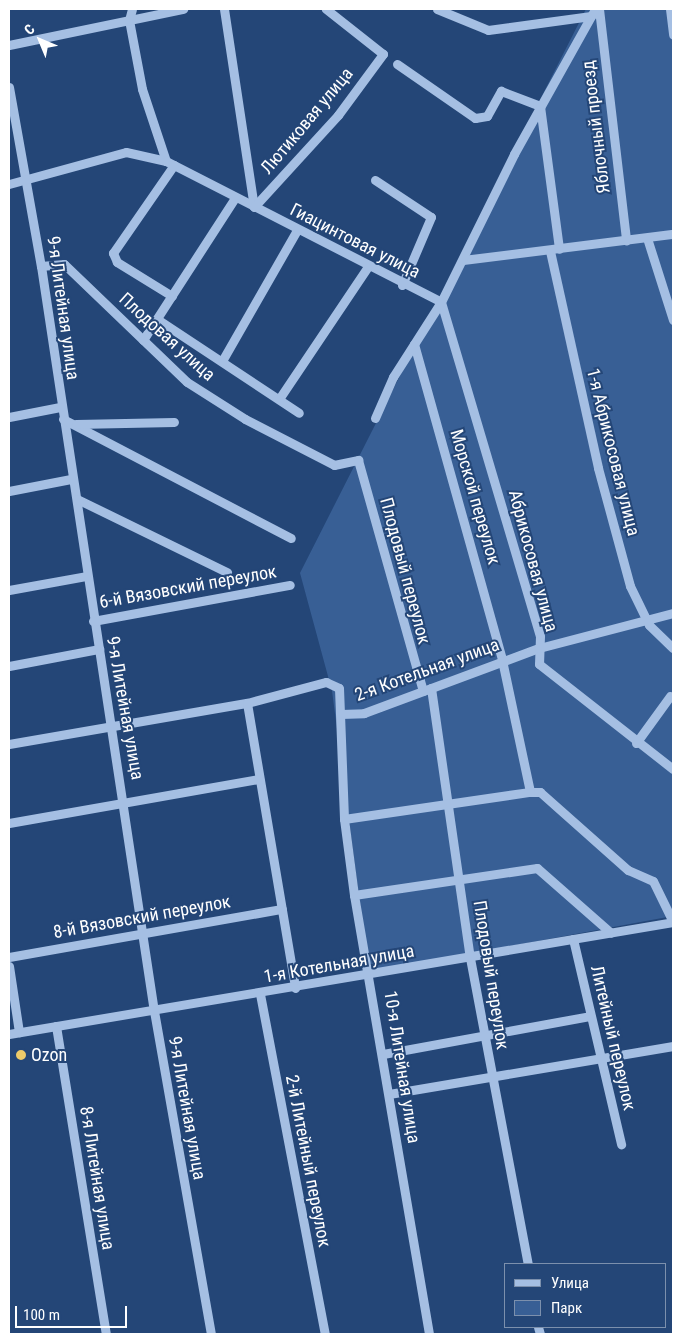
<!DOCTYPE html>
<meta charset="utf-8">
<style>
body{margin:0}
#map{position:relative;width:682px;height:1343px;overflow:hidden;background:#244677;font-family:"Roboto Condensed",sans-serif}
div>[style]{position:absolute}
.green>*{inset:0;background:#385f95}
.minor>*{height:9px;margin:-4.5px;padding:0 4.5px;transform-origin:4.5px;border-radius:4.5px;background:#a5bfe3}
.dots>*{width:14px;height:14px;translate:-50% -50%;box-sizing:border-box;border:2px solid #244677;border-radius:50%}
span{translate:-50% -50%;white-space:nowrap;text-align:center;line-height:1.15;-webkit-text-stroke:4px #244677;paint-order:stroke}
.street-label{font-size:18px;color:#fff}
.poi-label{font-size:18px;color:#fff}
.left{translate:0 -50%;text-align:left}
.frame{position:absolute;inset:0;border:10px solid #fff;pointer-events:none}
.legend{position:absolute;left:504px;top:1263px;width:162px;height:65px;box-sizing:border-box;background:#244677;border:1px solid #7c90ad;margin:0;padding:6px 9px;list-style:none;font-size:15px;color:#fff}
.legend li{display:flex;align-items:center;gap:10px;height:25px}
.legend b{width:25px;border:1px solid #7c90ad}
.north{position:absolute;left:15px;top:15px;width:50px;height:50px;-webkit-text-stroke:4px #244677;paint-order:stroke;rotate:315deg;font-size:14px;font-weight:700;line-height:20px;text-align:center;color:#fff}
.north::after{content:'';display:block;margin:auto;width:18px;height:22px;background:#fff;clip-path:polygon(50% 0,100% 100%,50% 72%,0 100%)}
.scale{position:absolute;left:15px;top:1306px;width:112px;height:22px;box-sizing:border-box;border:2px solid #fff;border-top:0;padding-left:6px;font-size:15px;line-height:18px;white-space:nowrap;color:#fff;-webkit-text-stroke:4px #244677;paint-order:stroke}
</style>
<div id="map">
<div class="green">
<i style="clip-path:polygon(586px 9px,673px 9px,673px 916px,369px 972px,332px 691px,300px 573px)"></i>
</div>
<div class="minor">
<i style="left:132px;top:9px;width:11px;rotate:105deg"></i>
<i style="left:129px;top:20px;width:70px;rotate:79.3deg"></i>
<i style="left:142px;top:89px;width:76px;rotate:71.6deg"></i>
<i style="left:224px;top:9px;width:200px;rotate:81.4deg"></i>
<i style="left:437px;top:9px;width:55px;rotate:22.4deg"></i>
<i style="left:488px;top:30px;width:104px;rotate:-7.7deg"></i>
<i style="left:599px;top:9px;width:233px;rotate:83.3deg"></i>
<i style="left:670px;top:9px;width:26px;rotate:83deg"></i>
<i style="left:9px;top:45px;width:178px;rotate:-11.7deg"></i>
<i style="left:397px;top:64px;width:95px;rotate:34.7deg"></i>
<i style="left:475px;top:118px;width:12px;rotate:-9deg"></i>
<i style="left:487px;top:116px;width:29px;rotate:-61deg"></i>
<i style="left:501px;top:91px;width:42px;rotate:21deg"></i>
<i style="left:540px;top:106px;width:144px;rotate:82.4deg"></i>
<i style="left:9px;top:87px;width:182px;rotate:79.9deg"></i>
<i style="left:41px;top:266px;width:754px;rotate:81.38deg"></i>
<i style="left:154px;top:1011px;width:328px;rotate:80deg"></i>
<i style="left:375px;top:180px;width:67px;rotate:33.5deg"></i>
<i style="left:431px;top:217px;width:74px;rotate:113.1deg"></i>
<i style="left:9px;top:184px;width:121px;rotate:-15.3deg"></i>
<i style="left:126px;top:152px;width:41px;rotate:12.7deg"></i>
<i style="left:166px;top:161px;width:309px;rotate:27.1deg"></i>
<i style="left:254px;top:207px;width:125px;rotate:-47.6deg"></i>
<i style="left:338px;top:115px;width:76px;rotate:-53.6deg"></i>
<i style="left:383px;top:54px;width:73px;rotate:-141.7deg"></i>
<i style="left:647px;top:238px;width:86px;rotate:72.4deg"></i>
<i style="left:550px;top:251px;width:222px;rotate:77.5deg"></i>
<i style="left:598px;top:468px;width:122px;rotate:74.8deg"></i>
<i style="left:630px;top:586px;width:43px;rotate:64deg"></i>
<i style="left:649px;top:625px;width:33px;rotate:44deg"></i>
<i style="left:463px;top:260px;width:212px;rotate:-7.1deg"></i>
<i style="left:41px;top:266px;width:23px;rotate:-5deg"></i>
<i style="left:64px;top:264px;width:170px;rotate:43.8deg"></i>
<i style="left:187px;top:382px;width:69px;rotate:32.5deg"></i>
<i style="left:245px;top:419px;width:100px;rotate:27.3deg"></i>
<i style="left:334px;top:465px;width:25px;rotate:-12deg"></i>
<i style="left:358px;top:460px;width:240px;rotate:74.3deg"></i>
<i style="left:172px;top:296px;width:65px;rotate:-148.3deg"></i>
<i style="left:117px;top:262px;width:10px;rotate:-114deg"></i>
<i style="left:113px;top:253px;width:107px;rotate:-55.3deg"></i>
<i style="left:441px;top:302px;width:348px;rotate:73.5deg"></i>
<i style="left:540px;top:636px;width:28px;rotate:92deg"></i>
<i style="left:539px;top:664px;width:170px;rotate:38.1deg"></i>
<i style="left:157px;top:319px;width:170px;rotate:33.5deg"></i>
<i style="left:143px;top:340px;width:169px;rotate:-57.1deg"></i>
<i style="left:414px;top:344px;width:328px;rotate:74.4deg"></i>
<i style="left:502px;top:660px;width:135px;rotate:78deg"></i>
<i style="left:530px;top:792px;width:10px"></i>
<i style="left:540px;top:792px;width:118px;rotate:41.6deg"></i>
<i style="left:628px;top:870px;width:27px;rotate:24deg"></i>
<i style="left:653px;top:881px;width:46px;rotate:64deg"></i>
<i style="left:222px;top:361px;width:151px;rotate:-60.2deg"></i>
<i style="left:279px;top:399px;width:158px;rotate:-56.1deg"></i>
<i style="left:9px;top:417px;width:52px;rotate:-11.1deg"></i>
<i style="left:375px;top:418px;width:45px;rotate:-66.3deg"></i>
<i style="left:393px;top:377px;width:89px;rotate:-57.4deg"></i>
<i style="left:441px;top:302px;width:165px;rotate:-63.7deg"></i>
<i style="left:514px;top:154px;width:166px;rotate:-60.8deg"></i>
<i style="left:63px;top:419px;width:257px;rotate:27.6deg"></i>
<i style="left:76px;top:424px;width:98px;rotate:-1.2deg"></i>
<i style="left:9px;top:491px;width:63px;rotate:-11deg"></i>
<i style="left:77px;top:499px;width:167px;rotate:26deg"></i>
<i style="left:9px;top:590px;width:78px;rotate:-10.3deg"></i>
<i style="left:93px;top:621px;width:200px;rotate:-10.4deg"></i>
<i style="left:9px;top:666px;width:92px;rotate:-10.7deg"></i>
<i style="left:431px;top:688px;width:273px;rotate:81.8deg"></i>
<i style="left:470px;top:958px;width:311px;rotate:79.3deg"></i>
<i style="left:247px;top:703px;width:289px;rotate:80.4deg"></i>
<i style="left:341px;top:714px;width:23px;rotate:-2deg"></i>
<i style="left:364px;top:713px;width:187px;rotate:-20.4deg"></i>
<i style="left:539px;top:648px;width:138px;rotate:-14.6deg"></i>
<i style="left:636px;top:743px;width:58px;rotate:-54.1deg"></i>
<i style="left:9px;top:744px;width:242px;rotate:-9.8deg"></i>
<i style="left:247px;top:703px;width:82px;rotate:-14.9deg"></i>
<i style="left:326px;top:682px;width:14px;rotate:25deg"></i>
<i style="left:339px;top:688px;width:131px;rotate:87.8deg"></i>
<i style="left:344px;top:819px;width:77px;rotate:82.5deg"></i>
<i style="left:354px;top:895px;width:445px;rotate:80.3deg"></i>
<i style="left:344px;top:819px;width:188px;rotate:-8.3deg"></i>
<i style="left:9px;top:823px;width:254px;rotate:-10deg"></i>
<i style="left:354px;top:895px;width:185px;rotate:-8.4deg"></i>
<i style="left:537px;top:868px;width:98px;rotate:41.3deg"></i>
<i style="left:573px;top:939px;width:211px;rotate:76.8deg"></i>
<i style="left:9px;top:957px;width:277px;rotate:-10deg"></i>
<i style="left:9px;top:966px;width:67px;rotate:81.4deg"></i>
<i style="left:260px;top:994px;width:346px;rotate:79.2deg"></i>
<i style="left:56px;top:1026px;width:312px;rotate:80.8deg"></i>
<i style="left:9px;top:1034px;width:673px;rotate:-9.57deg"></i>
<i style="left:383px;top:1054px;width:210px;rotate:-10.4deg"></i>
<i style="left:389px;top:1094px;width:288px;rotate:-9.6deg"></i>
<i style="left:538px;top:1327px;width:7px;rotate:74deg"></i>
</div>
<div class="dots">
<i style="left:21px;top:1055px;background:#edcb6a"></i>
</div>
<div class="street-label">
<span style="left:307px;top:121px;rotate:-50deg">Лютиковая улица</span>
<span style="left:596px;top:127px;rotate:-97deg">Яблочный проезд</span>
<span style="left:355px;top:241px;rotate:27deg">Гиацинтовая улица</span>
<span style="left:63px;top:308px;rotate:82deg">9-я Литейная улица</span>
<span style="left:167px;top:337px;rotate:42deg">Плодовая улица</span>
<span style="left:613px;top:452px;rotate:76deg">1-я Абрикосовая улица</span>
<span style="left:475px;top:497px;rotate:74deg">Морской переулок</span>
<span style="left:533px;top:561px;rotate:75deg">Абрикосовая улица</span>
<span style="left:405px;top:571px;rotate:75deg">Плодовый переулок</span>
<span style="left:188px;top:587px;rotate:-10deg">6-й Вязовский переулок</span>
<span style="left:427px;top:670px;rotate:-20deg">2-я Котельная улица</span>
<span style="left:125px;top:708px;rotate:80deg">9-я Литейная улица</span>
<span style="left:142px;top:917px;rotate:-10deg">8-й Вязовский переулок</span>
<span style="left:339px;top:964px;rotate:-10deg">1-я Котельная улица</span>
<span style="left:491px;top:975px;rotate:81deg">Плодовый переулок</span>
<span style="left:613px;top:1038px;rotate:77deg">Литейный переулок</span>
<span style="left:402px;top:1067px;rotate:81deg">10-я Литейная улица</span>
<span style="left:187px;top:1108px;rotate:80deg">9-я Литейная улица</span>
<span style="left:308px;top:1161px;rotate:79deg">2-й Литейный переулок</span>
<span style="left:97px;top:1178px;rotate:81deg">8-я Литейная улица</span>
</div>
<div class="poi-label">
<span class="left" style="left:31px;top:1055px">Ozon</span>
</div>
<div class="frame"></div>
<ul class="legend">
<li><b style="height:6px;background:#a5bfe3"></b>Улица</li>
<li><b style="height:14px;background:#385f95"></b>Парк</li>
</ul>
<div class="north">С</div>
<div class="scale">100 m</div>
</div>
